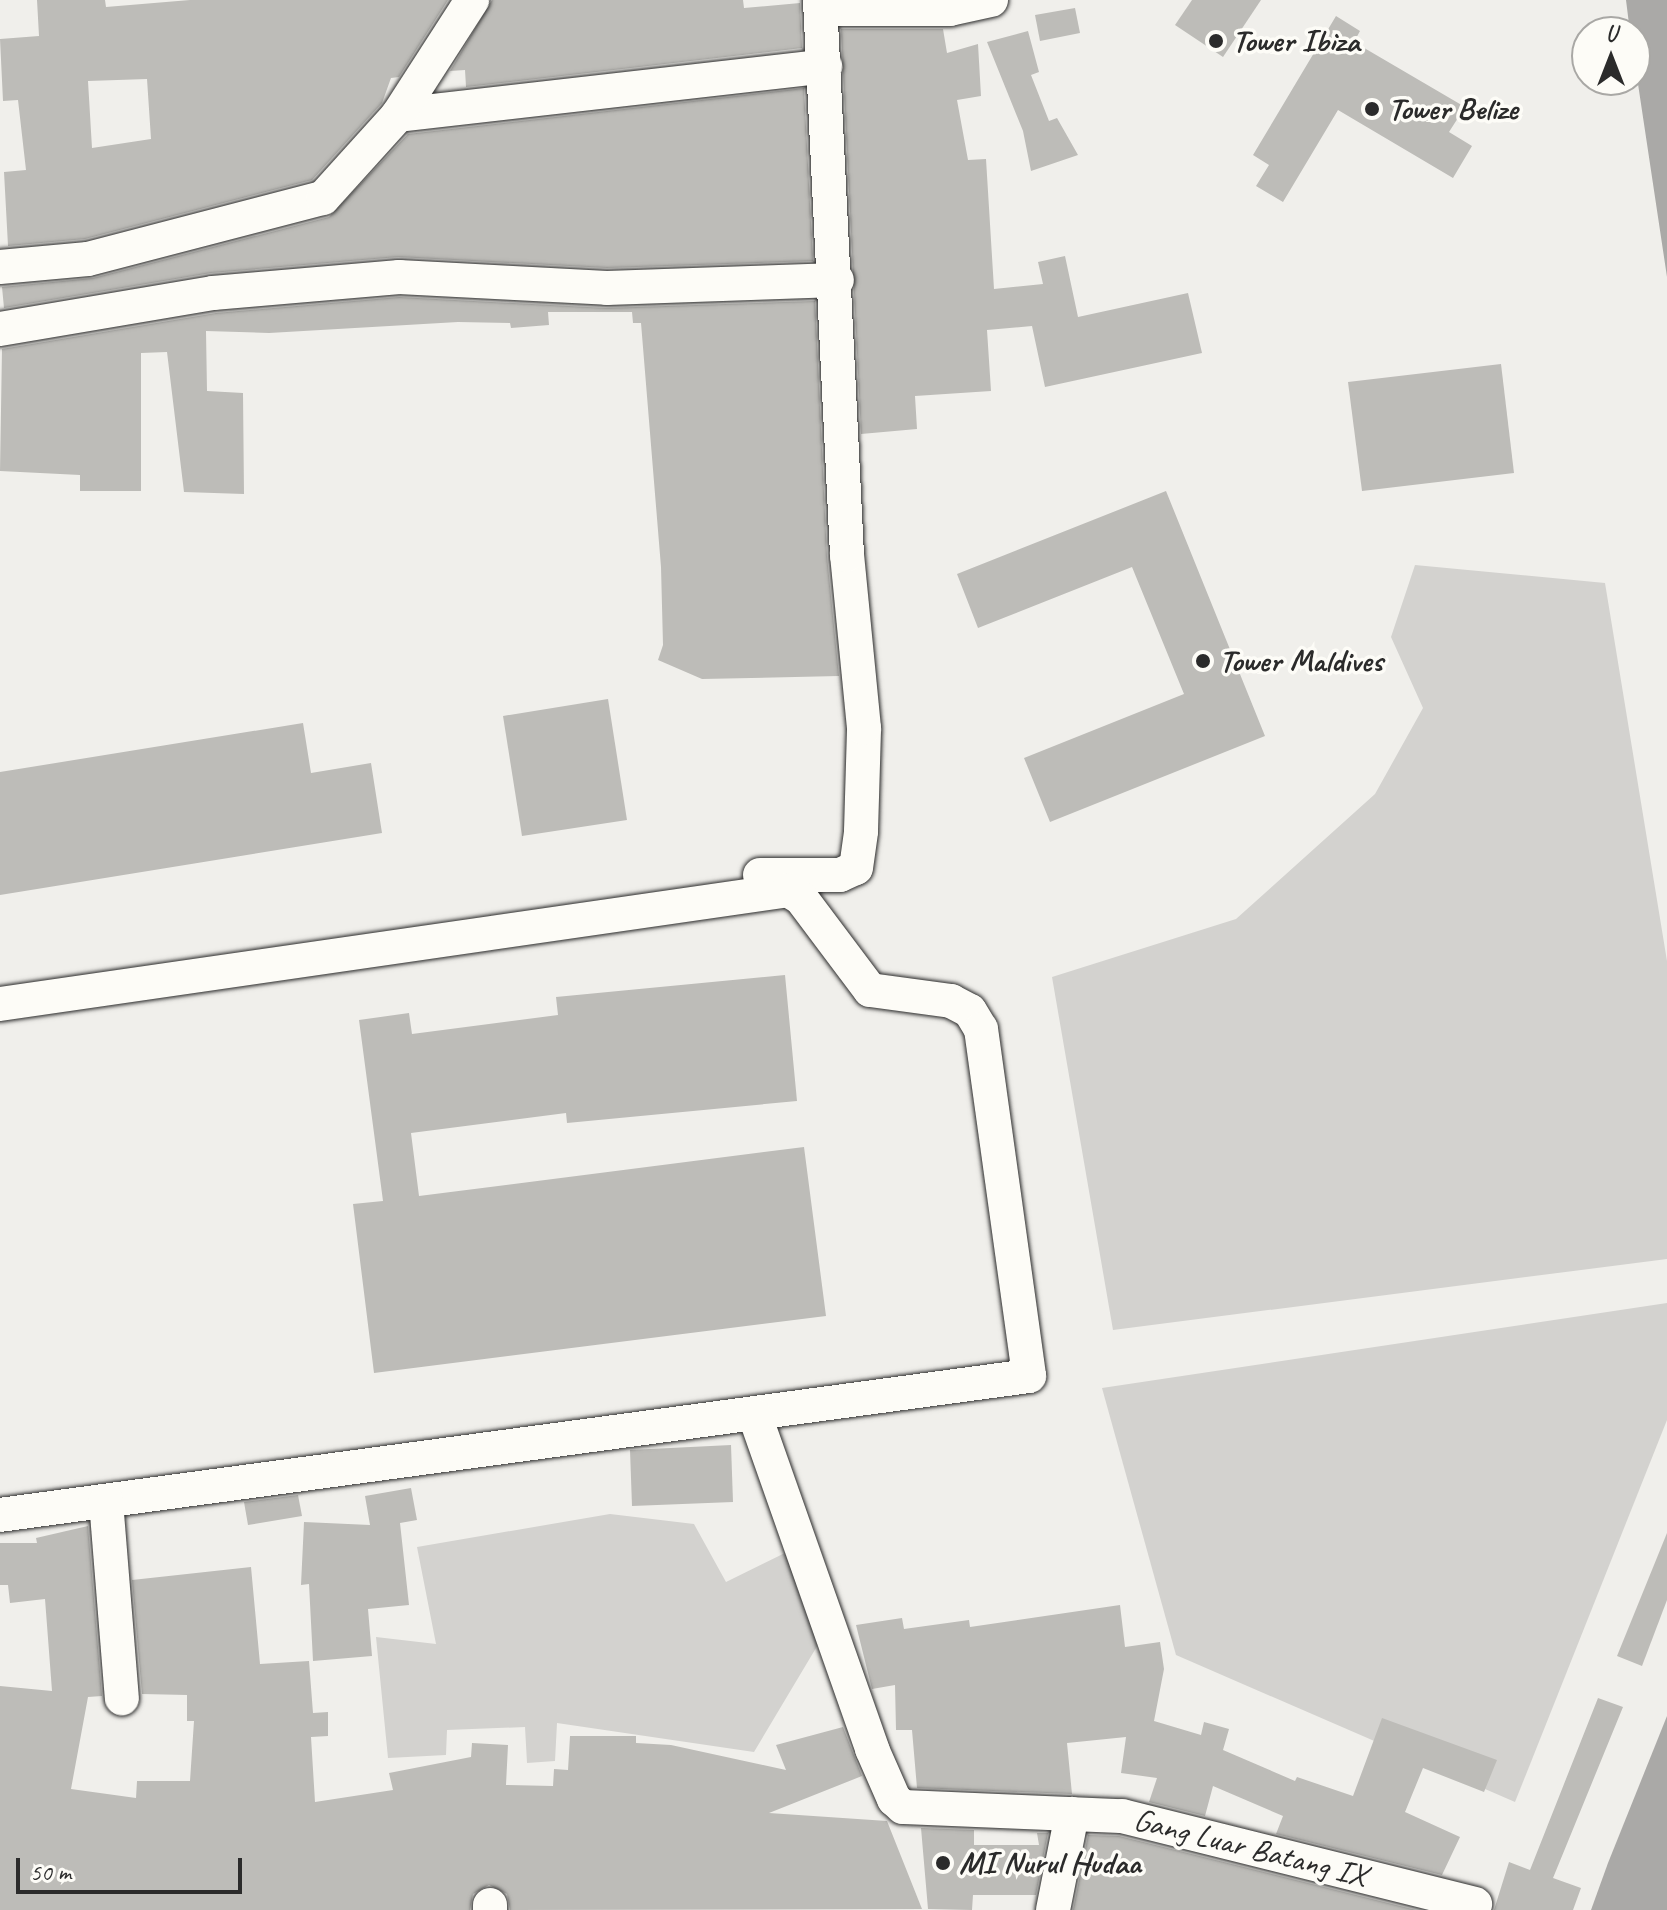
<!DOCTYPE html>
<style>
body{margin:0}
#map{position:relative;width:1667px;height:1910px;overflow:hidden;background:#f0efeb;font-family:Caveat,sans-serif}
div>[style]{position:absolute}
.green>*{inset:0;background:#d3d2cf}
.water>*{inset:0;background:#aaa9a7}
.building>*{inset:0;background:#bdbcb8}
.roads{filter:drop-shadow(0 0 2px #2b2b2b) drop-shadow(0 0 2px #2b2b2b)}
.minor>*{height:34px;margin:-17px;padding:0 17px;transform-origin:17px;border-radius:17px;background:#fdfcf7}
.dots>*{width:22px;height:22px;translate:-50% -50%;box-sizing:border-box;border:4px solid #fdfcf7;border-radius:50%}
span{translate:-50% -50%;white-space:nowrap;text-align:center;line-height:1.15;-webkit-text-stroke:7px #fdfcf7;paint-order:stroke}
.poi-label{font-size:32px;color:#2b2b2b;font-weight:700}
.left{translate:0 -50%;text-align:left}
.street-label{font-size:32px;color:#2b2b2b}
.north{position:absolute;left:1571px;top:16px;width:80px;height:80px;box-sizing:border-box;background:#fdfcf7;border:2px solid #a9a8a5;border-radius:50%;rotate:0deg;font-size:22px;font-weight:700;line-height:32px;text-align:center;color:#2b2b2b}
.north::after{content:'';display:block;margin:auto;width:28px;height:36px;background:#2b2b2b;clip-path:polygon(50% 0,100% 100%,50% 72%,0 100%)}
.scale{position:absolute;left:16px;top:1858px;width:226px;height:36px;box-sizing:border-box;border:4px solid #2b2b2b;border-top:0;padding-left:10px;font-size:24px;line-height:28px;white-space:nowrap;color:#2b2b2b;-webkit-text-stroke:6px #fdfcf7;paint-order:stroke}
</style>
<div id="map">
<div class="green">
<i style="clip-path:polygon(1415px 565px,1605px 583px,1667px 961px,1667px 1259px,1113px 1330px,1052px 977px,1236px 919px,1375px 794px,1423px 708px,1391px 637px)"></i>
<i style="clip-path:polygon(1667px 1303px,1667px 1420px,1515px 1802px,1176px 1655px,1102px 1388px)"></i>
<i style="clip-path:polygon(610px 1514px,694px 1524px,726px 1582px,789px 1551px,819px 1643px,754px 1752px,557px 1723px,555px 1761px,527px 1763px,525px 1727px,447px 1730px,446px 1755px,388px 1758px,376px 1637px,436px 1644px,417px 1547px)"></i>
</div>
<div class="water">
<i style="clip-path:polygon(1626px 0,1667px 0,1667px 277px,1635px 64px,1635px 32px,1630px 32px)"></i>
<i style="clip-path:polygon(1667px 1716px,1667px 1910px,1591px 1910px,1608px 1863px)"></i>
</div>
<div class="building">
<i style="clip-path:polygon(evenodd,37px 0,105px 0,106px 7px,190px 0,448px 0,399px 77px,391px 78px,382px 103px,312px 180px,85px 239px,8px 246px,4px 172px,26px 170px,18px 100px,3px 101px,0 39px,39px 36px,37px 0,147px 79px,151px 139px,92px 148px,88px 81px,147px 79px)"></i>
<i style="clip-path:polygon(492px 0,743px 0,744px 8px,800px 3px,802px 48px,466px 87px,465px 70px,450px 71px)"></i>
<i style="clip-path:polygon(1192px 0,1261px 0,1223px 57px,1175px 25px)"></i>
<i style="clip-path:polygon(1075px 8px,1080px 33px,1040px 41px,1035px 15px)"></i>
<i style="clip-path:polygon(1336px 16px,1360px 31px,1354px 42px,1465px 107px,1449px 132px,1472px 146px,1453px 178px,1338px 110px,1283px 202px,1256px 186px,1269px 165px,1253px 155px)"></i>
<i style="clip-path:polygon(841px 29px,943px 29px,947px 53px,978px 44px,981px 96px,957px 100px,968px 160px,986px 159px,994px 289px,1043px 284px,1038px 262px,1065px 256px,1078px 317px,1188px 293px,1202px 353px,1045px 387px,1032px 326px,987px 330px,991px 391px,915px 396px,917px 429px,861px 434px)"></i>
<i style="clip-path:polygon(1028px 31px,1039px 72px,1031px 75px,1049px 121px,1057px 118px,1078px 155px,1031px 171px,1023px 131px,987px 42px)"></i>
<i style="clip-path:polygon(804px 88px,813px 261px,607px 268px,398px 257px,211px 273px,4px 308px,2px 287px,93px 278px,329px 217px,408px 134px)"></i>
<i style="clip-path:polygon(399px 297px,606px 308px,815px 301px,827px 556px,839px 676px,702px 679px,658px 660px,663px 645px,661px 567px,641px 323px,633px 323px,632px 312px,548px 312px,549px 325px,511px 328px,510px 323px,458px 322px,269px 333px,206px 331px,207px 391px,243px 393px,244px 494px,184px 492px,167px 352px,141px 353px,141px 491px,80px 491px,80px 475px,0 471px,2px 349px,216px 313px)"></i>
<i style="clip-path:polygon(1501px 364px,1514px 473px,1362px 491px,1348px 382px)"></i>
<i style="clip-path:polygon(1166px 491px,1265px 736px,1050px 822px,1024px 758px,1184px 694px,1132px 567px,978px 628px,957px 574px)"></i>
<i style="clip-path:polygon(608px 699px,627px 820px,522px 836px,503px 716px)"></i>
<i style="clip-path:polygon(303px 723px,311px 773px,371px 763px,382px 833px,0 895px,0 772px)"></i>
<i style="clip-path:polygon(785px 975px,797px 1101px,567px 1123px,566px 1113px,411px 1133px,419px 1196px,804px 1147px,826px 1316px,374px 1373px,353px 1204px,383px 1201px,359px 1020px,409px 1013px,412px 1034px,558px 1015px,556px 997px)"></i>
<i style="clip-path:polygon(731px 1445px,733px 1502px,632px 1506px,630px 1450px)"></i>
<i style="clip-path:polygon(411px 1488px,417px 1520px,400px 1523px,409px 1605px,368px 1609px,372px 1656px,313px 1661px,309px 1584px,301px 1585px,304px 1522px,370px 1525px,365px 1496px)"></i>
<i style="clip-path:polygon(298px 1495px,302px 1516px,248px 1525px,244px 1502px)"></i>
<i style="clip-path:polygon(88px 1526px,102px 1696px,88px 1697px,71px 1789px,136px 1798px,137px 1781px,190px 1781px,194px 1721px,187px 1721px,187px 1695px,142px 1694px,132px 1580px,251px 1567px,260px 1664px,309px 1661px,313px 1713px,328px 1712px,328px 1736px,311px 1737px,315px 1802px,393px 1790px,389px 1773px,471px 1757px,472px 1743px,508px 1745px,506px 1785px,553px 1786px,554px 1769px,568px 1770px,570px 1736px,636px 1736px,636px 1743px,671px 1745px,786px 1770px,776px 1745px,843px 1727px,862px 1776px,769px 1813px,887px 1821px,922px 1909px,510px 1910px,507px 1894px,489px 1885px,473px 1894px,470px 1910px,0 1910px,0 1686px,52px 1691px,45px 1599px,10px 1603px,8px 1585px,0 1585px,0 1543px,37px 1543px,36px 1538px)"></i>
<i style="clip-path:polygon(1667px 1533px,1667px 1600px,1642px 1666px,1617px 1656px)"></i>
<i style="clip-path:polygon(1120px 1605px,1125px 1647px,1160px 1642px,1164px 1669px,1154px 1721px,1201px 1735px,1204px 1722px,1229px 1729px,1223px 1750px,1295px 1781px,1297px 1777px,1353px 1796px,1382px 1718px,1497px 1760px,1484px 1792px,1423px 1768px,1405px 1812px,1460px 1837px,1442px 1875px,1276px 1834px,1283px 1816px,1213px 1786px,1205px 1816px,1149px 1802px,1157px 1778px,1121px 1773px,1126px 1737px,1067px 1743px,1072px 1794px,917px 1788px,912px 1730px,896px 1730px,895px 1685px,872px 1689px,856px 1625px,902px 1618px,904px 1629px,969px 1620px,970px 1627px)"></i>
<i style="clip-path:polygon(1598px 1698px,1623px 1707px,1553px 1878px,1581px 1888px,1573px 1910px,1494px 1910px,1509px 1862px,1530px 1870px)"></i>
<i style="clip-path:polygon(921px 1828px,974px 1830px,974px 1845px,1039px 1845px,1037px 1833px,1048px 1833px,1036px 1895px,973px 1895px,972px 1910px,928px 1909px)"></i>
<i style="clip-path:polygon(1088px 1835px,1119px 1836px,1416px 1910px,1073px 1910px)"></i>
</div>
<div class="roads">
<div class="minor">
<i style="left:821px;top:9px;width:129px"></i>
<i style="left:950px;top:9px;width:42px;rotate:-12.4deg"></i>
<i style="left:398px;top:115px;width:430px;rotate:-6.5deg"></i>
<i style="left:0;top:267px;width:88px;rotate:-5.2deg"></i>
<i style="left:88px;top:259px;width:243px;rotate:-14.6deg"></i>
<i style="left:323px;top:198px;width:112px;rotate:-47.9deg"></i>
<i style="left:398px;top:115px;width:137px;rotate:-57.2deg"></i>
<i style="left:0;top:329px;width:216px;rotate:-9.6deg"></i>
<i style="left:213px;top:293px;width:187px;rotate:-4.9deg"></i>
<i style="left:399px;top:277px;width:208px;rotate:3deg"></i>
<i style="left:607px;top:288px;width:230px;rotate:-2deg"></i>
<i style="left:760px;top:875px;width:80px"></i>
<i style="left:840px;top:875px;width:17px;rotate:-24deg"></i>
<i style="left:856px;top:868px;width:37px;rotate:-82deg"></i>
<i style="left:861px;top:831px;width:103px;rotate:-88.3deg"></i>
<i style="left:864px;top:728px;width:174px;rotate:-95.6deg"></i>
<i style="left:847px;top:555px;width:556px;rotate:-92.79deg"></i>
<i style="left:0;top:1004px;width:796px;rotate:-8.23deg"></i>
<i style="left:788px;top:890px;width:15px;rotate:32deg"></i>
<i style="left:801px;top:898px;width:115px;rotate:53.1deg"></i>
<i style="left:870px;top:990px;width:82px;rotate:7.7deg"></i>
<i style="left:951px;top:1001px;width:21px;rotate:28deg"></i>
<i style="left:970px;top:1011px;width:21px;rotate:59deg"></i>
<i style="left:981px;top:1029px;width:350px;rotate:82.1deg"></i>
<i style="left:1029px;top:1376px;width:1038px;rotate:172.31deg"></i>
<i style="left:755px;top:1416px;width:353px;rotate:70.6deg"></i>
<i style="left:872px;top:1749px;width:55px;rotate:66.3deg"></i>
<i style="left:894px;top:1799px;width:12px;rotate:42deg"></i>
<i style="left:903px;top:1807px;width:219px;rotate:2.4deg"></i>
<i style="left:1122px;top:1816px;width:364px;rotate:14deg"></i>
<i style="left:106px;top:1501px;width:198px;rotate:85.4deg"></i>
<i style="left:490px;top:1905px;width:5px;rotate:90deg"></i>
<i style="left:1053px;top:1910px;width:98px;rotate:-78.8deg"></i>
</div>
</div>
<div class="dots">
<i style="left:1216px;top:41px;background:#2b2b2b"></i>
<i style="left:1372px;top:109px;background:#2b2b2b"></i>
<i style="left:1203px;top:661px;background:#2b2b2b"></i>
<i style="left:943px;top:1863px;background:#2b2b2b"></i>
</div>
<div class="poi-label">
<span class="left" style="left:1232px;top:41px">Tower Ibiza</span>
<span class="left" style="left:1388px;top:109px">Tower Belize</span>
<span class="left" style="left:1219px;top:661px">Tower Maldives</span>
<span class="left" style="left:959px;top:1863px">MI Nurul Hudaa</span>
</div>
<div class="street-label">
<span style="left:1250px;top:1848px;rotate:14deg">Gang Luar Batang IX</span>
</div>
<div class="north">U</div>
<div class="scale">50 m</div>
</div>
